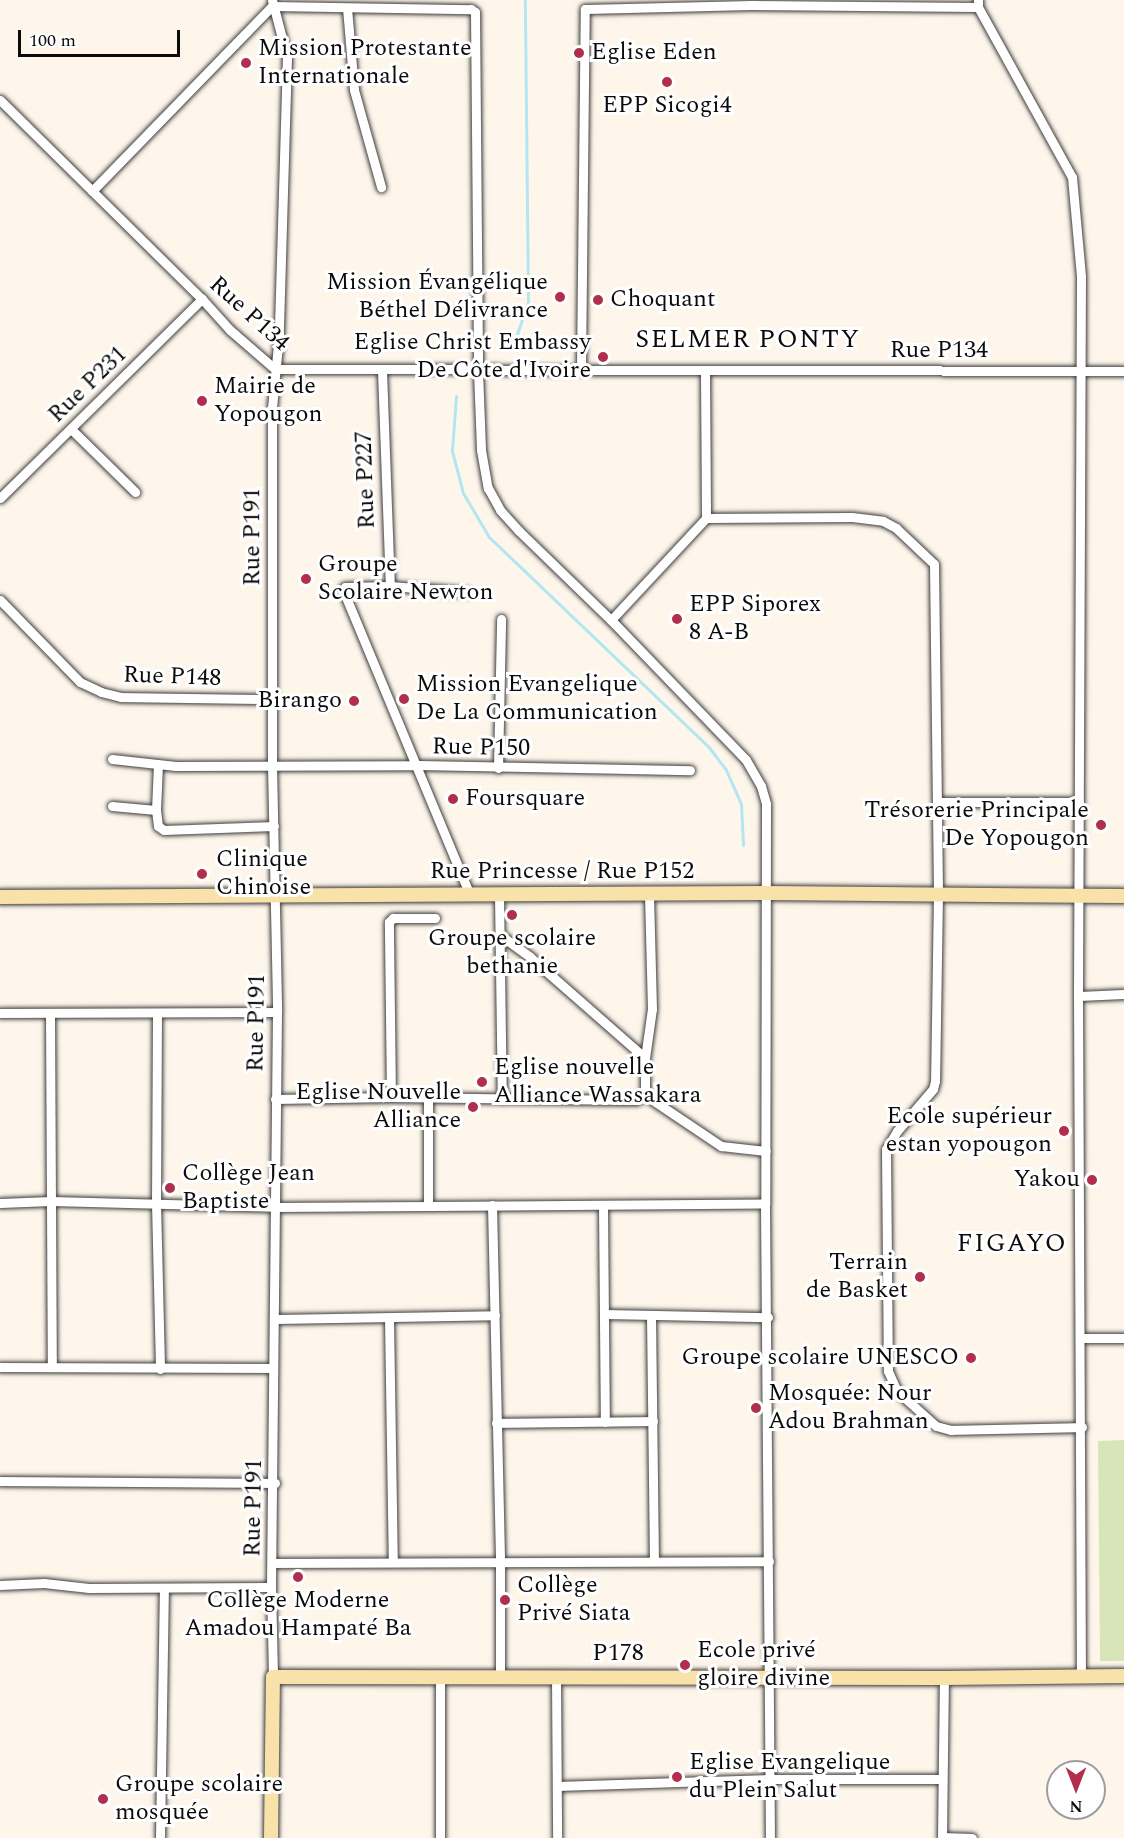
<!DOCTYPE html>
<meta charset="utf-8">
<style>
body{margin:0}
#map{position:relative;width:1124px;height:1838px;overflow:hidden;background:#fef6eb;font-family:Spectral,serif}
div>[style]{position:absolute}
.green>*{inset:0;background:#d8e5b8}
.stream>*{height:3px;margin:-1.5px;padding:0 1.5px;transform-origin:1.5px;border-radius:1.5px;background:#b3e6f1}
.roads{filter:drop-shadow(0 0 2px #3e3e3e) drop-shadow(0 0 2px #3e3e3e)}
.street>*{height:9px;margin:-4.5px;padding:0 4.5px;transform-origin:4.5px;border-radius:4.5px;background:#fff}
.secondary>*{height:14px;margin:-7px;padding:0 7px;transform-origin:7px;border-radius:7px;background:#f9e1aa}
.dots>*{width:16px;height:16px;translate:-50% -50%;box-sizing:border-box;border:3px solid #fff;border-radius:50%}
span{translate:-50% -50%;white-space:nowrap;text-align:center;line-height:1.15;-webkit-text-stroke:6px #fff;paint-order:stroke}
.poi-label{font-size:24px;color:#0b0b0b}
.left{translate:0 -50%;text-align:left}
.right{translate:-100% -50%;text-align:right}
.street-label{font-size:24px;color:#0b0b0b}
.neighbourhood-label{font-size:26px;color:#0b0b0b;letter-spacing:1.5px}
.north{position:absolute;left:1046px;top:1760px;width:60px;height:60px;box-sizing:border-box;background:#fff;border:2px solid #9d9d9d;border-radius:50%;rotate:180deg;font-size:16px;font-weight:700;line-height:24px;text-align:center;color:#0b0b0b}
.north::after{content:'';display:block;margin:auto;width:21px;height:27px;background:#b12e4d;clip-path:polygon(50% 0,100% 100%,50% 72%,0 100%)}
.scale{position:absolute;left:18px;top:30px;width:162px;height:27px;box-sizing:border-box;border:3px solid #0b0b0b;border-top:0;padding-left:8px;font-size:18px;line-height:21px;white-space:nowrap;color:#0b0b0b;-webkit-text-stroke:4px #fff;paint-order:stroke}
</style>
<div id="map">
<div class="green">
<i style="clip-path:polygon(1124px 1440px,1124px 1661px,1100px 1661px,1098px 1441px)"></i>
</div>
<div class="stream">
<i style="left:503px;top:350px;width:18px;rotate:-45deg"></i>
<i style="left:516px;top:337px;width:37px;rotate:-71deg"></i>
<i style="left:528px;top:302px;width:302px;rotate:-90.6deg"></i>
<i style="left:456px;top:396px;width:55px;rotate:94.2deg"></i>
<i style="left:452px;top:451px;width:43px;rotate:75.3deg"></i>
<i style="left:463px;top:493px;width:51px;rotate:59.4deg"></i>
<i style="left:489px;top:537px;width:303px;rotate:43.7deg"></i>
<i style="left:708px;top:746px;width:30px;rotate:53deg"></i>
<i style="left:726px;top:770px;width:37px;rotate:66deg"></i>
<i style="left:741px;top:804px;width:41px;rotate:87.2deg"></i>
</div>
<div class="roads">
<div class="street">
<i style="left:272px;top:0;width:59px;rotate:75.3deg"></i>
<i style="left:287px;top:57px;width:277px;rotate:91.7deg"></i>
<i style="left:279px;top:334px;width:74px;rotate:95.4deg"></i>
<i style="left:272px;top:408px;width:357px;rotate:90deg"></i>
<i style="left:272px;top:765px;width:247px;rotate:88.8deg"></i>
<i style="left:277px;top:1012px;width:575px;rotate:90.6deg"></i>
<i style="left:271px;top:1587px;width:90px;rotate:88.7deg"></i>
<i style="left:978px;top:0;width:7px;rotate:90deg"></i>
<i style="left:978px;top:7px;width:194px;rotate:61.1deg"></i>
<i style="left:1072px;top:177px;width:99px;rotate:84.8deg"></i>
<i style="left:1081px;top:276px;width:720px;rotate:90.24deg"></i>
<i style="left:1078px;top:996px;width:680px;rotate:89.75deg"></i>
<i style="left:347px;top:8px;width:82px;rotate:85.1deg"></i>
<i style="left:354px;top:90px;width:101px;rotate:74.4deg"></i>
<i style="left:0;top:100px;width:284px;rotate:44.6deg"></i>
<i style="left:202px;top:299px;width:42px;rotate:47.9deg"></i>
<i style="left:230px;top:330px;width:60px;rotate:40.9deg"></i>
<i style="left:275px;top:369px;width:849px;rotate:0.13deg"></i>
<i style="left:92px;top:191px;width:258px;rotate:-45.8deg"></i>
<i style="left:272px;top:6px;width:199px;rotate:0.9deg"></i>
<i style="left:471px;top:9px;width:5px;rotate:37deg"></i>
<i style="left:475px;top:12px;width:359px;rotate:89.5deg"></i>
<i style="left:478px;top:371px;width:79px;rotate:87.8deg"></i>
<i style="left:481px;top:450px;width:39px;rotate:80deg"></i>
<i style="left:488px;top:488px;width:25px;rotate:61deg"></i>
<i style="left:500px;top:510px;width:28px;rotate:48deg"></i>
<i style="left:519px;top:531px;width:128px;rotate:44.1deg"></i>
<i style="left:611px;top:620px;width:194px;rotate:46deg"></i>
<i style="left:746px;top:760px;width:30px;rotate:60deg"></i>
<i style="left:761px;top:786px;width:19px;rotate:74deg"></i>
<i style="left:766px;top:804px;width:400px;rotate:90.1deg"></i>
<i style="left:765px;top:1204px;width:634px;rotate:89.55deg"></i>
<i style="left:581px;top:369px;width:360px;rotate:-89.4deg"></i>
<i style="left:585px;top:9px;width:166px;rotate:-1.4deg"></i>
<i style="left:751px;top:5px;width:227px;rotate:0.5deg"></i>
<i style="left:382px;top:371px;width:215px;rotate:87.9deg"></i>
<i style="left:705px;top:371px;width:147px;rotate:89.6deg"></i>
<i style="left:71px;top:429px;width:90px;rotate:44.5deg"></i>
<i style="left:0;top:498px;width:284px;rotate:-44.6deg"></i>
<i style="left:467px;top:592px;width:77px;rotate:-175.5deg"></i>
<i style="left:390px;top:586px;width:45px;rotate:178.7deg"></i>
<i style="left:345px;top:587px;width:4px;rotate:124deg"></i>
<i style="left:343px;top:590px;width:330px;rotate:67.4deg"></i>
<i style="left:0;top:600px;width:115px;rotate:45.7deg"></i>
<i style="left:80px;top:682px;width:23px;rotate:25deg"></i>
<i style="left:101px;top:692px;width:21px;rotate:14deg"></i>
<i style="left:121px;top:697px;width:151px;rotate:0.8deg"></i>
<i style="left:611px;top:620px;width:139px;rotate:-47deg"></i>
<i style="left:706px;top:518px;width:146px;rotate:-0.4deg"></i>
<i style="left:852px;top:517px;width:31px;rotate:7deg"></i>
<i style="left:883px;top:521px;width:15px;rotate:28deg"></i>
<i style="left:896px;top:528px;width:52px;rotate:43.5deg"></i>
<i style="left:934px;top:564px;width:330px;rotate:89.3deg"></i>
<i style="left:938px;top:894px;width:187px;rotate:90.9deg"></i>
<i style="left:935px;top:1081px;width:8px;rotate:104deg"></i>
<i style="left:933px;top:1089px;width:55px;rotate:130.6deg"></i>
<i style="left:897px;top:1131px;width:21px;rotate:121deg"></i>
<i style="left:886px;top:1149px;width:222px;rotate:89.5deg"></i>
<i style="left:888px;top:1371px;width:22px;rotate:66deg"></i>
<i style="left:897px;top:1391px;width:52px;rotate:41.9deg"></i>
<i style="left:936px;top:1426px;width:16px;rotate:15deg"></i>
<i style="left:951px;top:1430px;width:131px;rotate:-1.3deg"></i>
<i style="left:112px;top:759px;width:64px;rotate:6.2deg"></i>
<i style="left:176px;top:766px;width:242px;rotate:-0.2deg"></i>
<i style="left:418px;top:765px;width:272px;rotate:1.1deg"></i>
<i style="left:158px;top:764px;width:46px;rotate:92.5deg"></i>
<i style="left:156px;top:810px;width:16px;rotate:83deg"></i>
<i style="left:158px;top:826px;width:7px;rotate:34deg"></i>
<i style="left:164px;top:830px;width:110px;rotate:-2.1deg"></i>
<i style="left:498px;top:768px;width:149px;rotate:-88.8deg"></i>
<i style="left:937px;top:802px;width:142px"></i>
<i style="left:112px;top:806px;width:44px;rotate:5.2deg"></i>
<i style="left:499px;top:895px;width:204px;rotate:89.2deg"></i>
<i style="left:500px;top:935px;width:37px;rotate:36deg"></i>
<i style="left:530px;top:957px;width:153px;rotate:41.3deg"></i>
<i style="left:1078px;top:996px;width:46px;rotate:-2.5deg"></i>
<i style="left:0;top:1013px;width:277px;rotate:-0.2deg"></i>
<i style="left:50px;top:1013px;width:354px;rotate:89.7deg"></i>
<i style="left:157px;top:1014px;width:189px;rotate:90.3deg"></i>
<i style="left:156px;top:1203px;width:166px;rotate:88.6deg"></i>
<i style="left:645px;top:1095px;width:37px;rotate:-90deg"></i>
<i style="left:645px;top:1058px;width:49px;rotate:-81.9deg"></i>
<i style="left:652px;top:1009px;width:115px;rotate:-91.5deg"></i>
<i style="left:645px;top:1095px;width:92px;rotate:33.9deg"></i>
<i style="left:721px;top:1146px;width:45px;rotate:6.3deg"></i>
<i style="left:391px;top:1097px;width:175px;rotate:-90.7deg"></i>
<i style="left:389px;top:922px;width:6px;rotate:-45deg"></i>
<i style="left:393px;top:918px;width:42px"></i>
<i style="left:275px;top:1099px;width:116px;rotate:-1deg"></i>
<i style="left:391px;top:1097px;width:245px;rotate:0.7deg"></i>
<i style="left:636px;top:1100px;width:10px;rotate:-29deg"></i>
<i style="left:0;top:1203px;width:51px;rotate:-2.2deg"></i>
<i style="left:51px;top:1201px;width:223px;rotate:1.5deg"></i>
<i style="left:274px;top:1207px;width:491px;rotate:-0.4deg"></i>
<i style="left:492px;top:1205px;width:355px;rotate:88.7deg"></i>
<i style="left:500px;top:1560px;width:118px;rotate:90deg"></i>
<i style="left:428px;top:1206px;width:108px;rotate:-90deg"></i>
<i style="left:603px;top:1206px;width:216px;rotate:89.5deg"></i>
<i style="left:605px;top:1314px;width:163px;rotate:1.1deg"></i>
<i style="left:651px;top:1316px;width:245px;rotate:89.3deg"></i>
<i style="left:389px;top:1318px;width:244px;rotate:89.1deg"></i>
<i style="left:276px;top:1319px;width:219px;rotate:-1deg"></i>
<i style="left:1081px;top:1338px;width:43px"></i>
<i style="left:0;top:1367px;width:273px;rotate:0.2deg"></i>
<i style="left:496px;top:1423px;width:157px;rotate:-0.7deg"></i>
<i style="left:0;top:1481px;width:275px;rotate:0.4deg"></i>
<i style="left:272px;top:1563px;width:497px;rotate:-0.2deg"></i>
<i style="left:0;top:1585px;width:44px;rotate:-2.6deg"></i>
<i style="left:44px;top:1583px;width:45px;rotate:6.3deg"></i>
<i style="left:89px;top:1588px;width:182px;rotate:-0.3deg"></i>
<i style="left:556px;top:1677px;width:161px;rotate:89.6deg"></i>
<i style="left:440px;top:1678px;width:160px;rotate:90deg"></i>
<i style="left:557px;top:1786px;width:213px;rotate:-1.9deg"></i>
<i style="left:770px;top:1779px;width:172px"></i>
<i style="left:942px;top:1837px;width:30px;rotate:2deg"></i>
<i style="left:160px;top:1838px;width:250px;rotate:-89.1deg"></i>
<i style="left:942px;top:1838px;width:160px;rotate:-89.3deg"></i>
</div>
<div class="secondary">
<i style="left:0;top:897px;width:767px;rotate:-0.3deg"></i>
<i style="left:767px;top:893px;width:357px;rotate:0.5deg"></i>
<i style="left:271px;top:1838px;width:161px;rotate:-89.3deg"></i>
<i style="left:273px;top:1677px;width:671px;rotate:0.09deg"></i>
<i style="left:944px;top:1678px;width:180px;rotate:-0.6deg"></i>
</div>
</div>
<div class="dots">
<i style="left:579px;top:53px;background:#b12e4d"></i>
<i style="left:246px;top:63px;background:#b12e4d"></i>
<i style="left:667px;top:82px;background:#b12e4d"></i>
<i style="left:560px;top:297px;background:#b12e4d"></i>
<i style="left:598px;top:300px;background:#b12e4d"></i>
<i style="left:603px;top:357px;background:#b12e4d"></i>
<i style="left:202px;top:401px;background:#b12e4d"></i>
<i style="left:306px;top:579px;background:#b12e4d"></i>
<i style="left:677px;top:619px;background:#b12e4d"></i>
<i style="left:404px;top:699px;background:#b12e4d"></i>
<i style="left:354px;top:701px;background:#b12e4d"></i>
<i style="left:453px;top:799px;background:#b12e4d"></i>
<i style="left:1101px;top:825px;background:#b12e4d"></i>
<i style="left:202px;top:874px;background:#b12e4d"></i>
<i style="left:512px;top:915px;background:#b12e4d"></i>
<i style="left:482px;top:1082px;background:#b12e4d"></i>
<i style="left:473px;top:1107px;background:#b12e4d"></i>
<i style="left:1064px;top:1131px;background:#b12e4d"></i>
<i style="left:1092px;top:1180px;background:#b12e4d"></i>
<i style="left:170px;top:1188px;background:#b12e4d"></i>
<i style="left:920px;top:1277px;background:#b12e4d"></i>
<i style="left:971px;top:1358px;background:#b12e4d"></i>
<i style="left:756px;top:1408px;background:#b12e4d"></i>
<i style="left:298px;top:1577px;background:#b12e4d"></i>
<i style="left:505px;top:1600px;background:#b12e4d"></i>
<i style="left:685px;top:1665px;background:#b12e4d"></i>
<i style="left:677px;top:1777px;background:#b12e4d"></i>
<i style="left:103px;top:1799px;background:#b12e4d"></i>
</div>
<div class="poi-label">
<span class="left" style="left:258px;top:63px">Mission Protestante<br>Internationale</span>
<span class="left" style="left:591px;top:53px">Eglise Eden</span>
<span style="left:667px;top:106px">EPP Sicogi4</span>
<span class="right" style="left:548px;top:297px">Mission Évangélique<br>Béthel Délivrance</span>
<span class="left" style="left:610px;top:300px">Choquant</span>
<span class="right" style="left:591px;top:357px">Eglise Christ Embassy<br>De Côte d'Ivoire</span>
<span class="left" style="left:214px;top:401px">Mairie de<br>Yopougon</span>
<span class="left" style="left:318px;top:579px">Groupe<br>Scolaire Newton</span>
<span class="left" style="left:689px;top:619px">EPP Siporex<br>8 A-B</span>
<span class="left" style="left:416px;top:699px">Mission Evangelique<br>De La Communication</span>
<span class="right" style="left:342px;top:701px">Birango</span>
<span class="left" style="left:465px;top:799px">Foursquare</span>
<span class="right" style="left:1089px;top:825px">Trésorerie Principale<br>De Yopougon</span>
<span class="left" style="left:216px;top:874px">Clinique<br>Chinoise</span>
<span style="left:512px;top:953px">Groupe scolaire<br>bethanie</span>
<span class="left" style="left:494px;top:1082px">Eglise nouvelle<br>Alliance Wassakara</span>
<span class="right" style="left:461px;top:1107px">Eglise Nouvelle<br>Alliance</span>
<span class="right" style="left:1052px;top:1131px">Ecole supérieur<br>estan yopougon</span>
<span class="left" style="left:182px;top:1188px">Collège Jean<br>Baptiste</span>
<span class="right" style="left:1080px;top:1180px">Yakou</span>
<span class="right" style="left:908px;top:1277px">Terrain<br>de Basket</span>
<span class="right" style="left:959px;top:1358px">Groupe scolaire UNESCO</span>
<span class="left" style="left:768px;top:1408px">Mosquée: Nour<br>Adou Brahman</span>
<span class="left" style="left:517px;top:1600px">Collège<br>Privé Siata</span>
<span style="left:298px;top:1615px">Collège Moderne<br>Amadou Hampaté Ba</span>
<span class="left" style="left:697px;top:1665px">Ecole privé<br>gloire divine</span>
<span class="left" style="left:689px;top:1777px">Eglise Evangelique<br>du Plein Salut</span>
<span class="left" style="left:115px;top:1799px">Groupe scolaire<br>mosquée</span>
</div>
<div class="street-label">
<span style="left:249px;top:314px;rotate:42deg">Rue P134</span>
<span style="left:939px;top:351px">Rue P134</span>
<span style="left:88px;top:385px;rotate:-44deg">Rue P231</span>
<span style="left:366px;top:480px;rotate:-92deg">Rue P227</span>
<span style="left:253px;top:537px;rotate:-90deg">Rue P191</span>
<span style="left:172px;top:677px;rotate:2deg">Rue P148</span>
<span style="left:481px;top:748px;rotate:1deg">Rue P150</span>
<span style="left:562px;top:872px">Rue Princesse / Rue P152</span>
<span style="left:257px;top:1023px;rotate:-89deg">Rue P191</span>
<span style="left:254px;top:1508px;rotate:-89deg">Rue P191</span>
<span style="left:618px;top:1654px">P178</span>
</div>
<div class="neighbourhood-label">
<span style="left:748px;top:340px">SELMER PONTY</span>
<span style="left:1012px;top:1244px">FIGAYO</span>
</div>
<div class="north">N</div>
<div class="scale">100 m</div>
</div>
